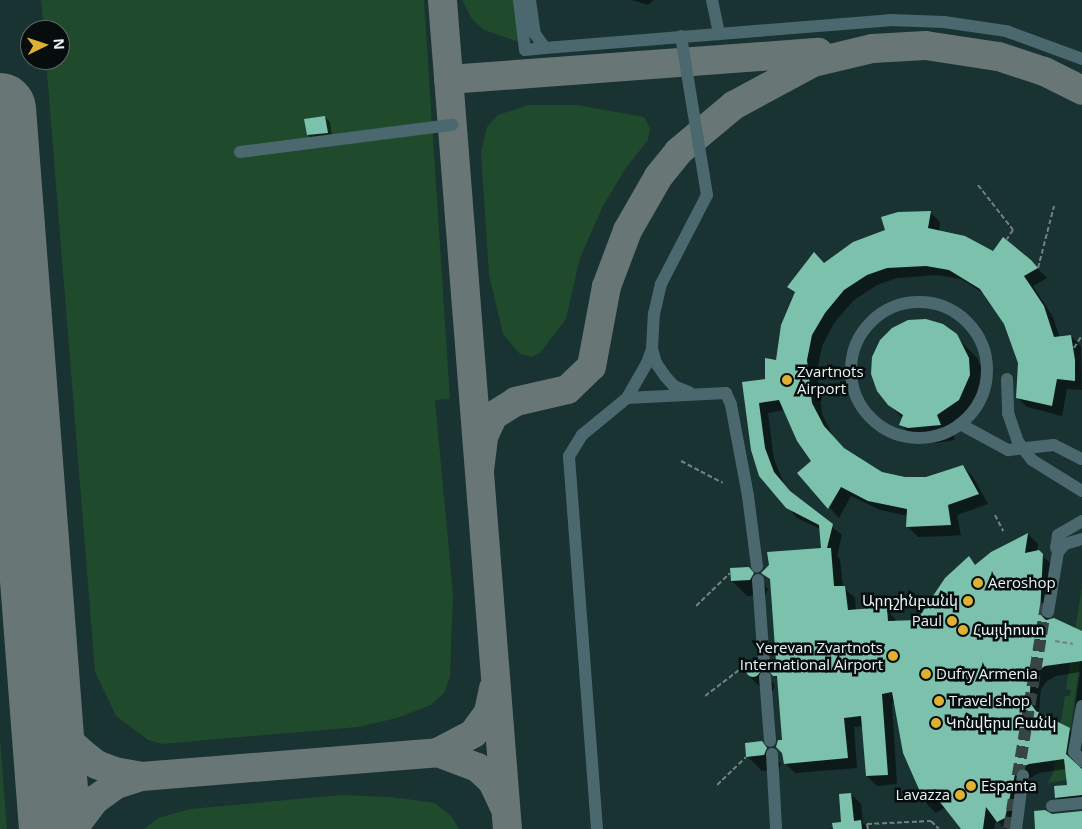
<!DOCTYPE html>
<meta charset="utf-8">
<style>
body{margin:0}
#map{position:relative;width:1082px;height:829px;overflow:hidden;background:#162625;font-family:"Open Sans","Noto Sans Armenian",sans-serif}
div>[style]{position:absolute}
.built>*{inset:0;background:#193232}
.green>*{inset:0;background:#1f4a2c}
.shadow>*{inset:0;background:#0007}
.taxiway>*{height:29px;margin:-14.5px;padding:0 14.5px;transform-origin:14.5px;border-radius:14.5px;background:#687675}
.runway>*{height:72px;margin:-36px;padding:0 36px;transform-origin:36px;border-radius:36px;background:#687675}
.building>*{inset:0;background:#7bc1ac}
.round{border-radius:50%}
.minor-tunnel>*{height:12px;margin-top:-6px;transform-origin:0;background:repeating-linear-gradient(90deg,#364544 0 12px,transparent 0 18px)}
.path>*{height:2px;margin-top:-1px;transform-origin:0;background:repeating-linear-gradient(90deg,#748180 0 5px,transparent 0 7.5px)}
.minor>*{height:12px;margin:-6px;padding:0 6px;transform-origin:6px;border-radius:6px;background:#4c686f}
.minor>.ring{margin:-6px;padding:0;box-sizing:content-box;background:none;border:12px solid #4c686f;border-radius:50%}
.minor-bridge>*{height:12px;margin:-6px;padding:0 6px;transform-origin:6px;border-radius:6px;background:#4c686f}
.dots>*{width:14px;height:14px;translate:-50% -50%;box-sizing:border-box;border:2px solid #070d0d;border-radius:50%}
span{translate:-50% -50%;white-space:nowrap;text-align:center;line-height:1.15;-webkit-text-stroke:5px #070d0d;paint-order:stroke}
.poi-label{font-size:15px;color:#e9f3f3}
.left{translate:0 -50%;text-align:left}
.right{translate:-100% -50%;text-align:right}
.north{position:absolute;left:20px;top:20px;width:50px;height:50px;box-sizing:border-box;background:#070d0d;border:1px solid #616969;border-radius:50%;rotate:86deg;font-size:14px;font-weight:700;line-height:20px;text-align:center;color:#e9f3f3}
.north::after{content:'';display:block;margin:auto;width:18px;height:22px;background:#deb133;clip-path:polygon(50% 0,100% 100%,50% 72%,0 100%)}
</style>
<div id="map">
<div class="built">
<i style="clip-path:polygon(evenodd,0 0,1082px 0,1082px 829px,0 829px,0 0,30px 30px,60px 30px,60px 60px,30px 60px,30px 30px)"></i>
</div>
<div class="green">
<i style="clip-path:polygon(41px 0,424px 0,450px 399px,435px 400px,453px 594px,450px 677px,444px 693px,431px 705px,397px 718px,358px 727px,162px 744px,148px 740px,116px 716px,95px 672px,46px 60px,60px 60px,60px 30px,44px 30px)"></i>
<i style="clip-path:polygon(462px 0,514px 0,519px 42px,484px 30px,472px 19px)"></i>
<i style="clip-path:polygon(528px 105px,577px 105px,644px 117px,650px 128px,648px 140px,625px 169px,602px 208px,580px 258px,566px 319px,540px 353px,532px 357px,520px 354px,503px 334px,489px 275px,481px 152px,487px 127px,498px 115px)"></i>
<i style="clip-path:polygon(1082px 586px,1082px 649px,1065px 767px,1066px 775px,1071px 779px,1048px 783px,1053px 773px,1065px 696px,1070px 696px,1071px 690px,1066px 689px)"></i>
<i style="clip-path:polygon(0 739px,7px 829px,0 829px)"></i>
<i style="clip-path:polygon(341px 795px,392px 797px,435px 803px,452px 817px,459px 829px,144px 829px,158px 818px,190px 809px)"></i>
</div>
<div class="shadow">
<i style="clip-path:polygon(632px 0,654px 0,648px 5px)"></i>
<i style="clip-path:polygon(325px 117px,330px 122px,332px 137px,313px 140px,308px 135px)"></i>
<i style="clip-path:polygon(930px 212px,940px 222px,939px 231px,993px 252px,1030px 261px,1047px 278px,1033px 286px,1053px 317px,1060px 338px,1071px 336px,1081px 346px,1082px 390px,1067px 389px,1062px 416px,1027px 407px,1017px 397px,1019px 363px,1006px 323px,986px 295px,961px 279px,937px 275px,897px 278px,877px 285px,854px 300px,834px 323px,822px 346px,817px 371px,822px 414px,834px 438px,845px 450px,881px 473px,904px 479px,926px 478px,963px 466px,973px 477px,988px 504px,957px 515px,961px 535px,949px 536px,918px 537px,908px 527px,908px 516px,880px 510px,851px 496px,839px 518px,799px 473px,813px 461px,785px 410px,768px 413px,774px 459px,784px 484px,793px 495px,842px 535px,837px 556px,840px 559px,843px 587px,855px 598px,856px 611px,887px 609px,897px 622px,918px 621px,969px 558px,976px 566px,992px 553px,1028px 534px,1038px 544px,1037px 552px,1053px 565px,1050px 620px,1082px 632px,1082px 715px,1075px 707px,1080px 672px,1056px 676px,1047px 681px,1041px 689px,1039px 712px,1069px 729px,1079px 739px,1076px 766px,1082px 769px,1082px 806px,1066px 807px,1056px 797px,1068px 786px,1066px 769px,1039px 773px,1027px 780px,1013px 829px,1005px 829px,996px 819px,994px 829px,962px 829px,944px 808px,936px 813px,926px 803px,904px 753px,895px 703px,892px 703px,897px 784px,877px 786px,867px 776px,863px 726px,854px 727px,857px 768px,795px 773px,785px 763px,779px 680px,774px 675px,777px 663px,771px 580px,763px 573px,822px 549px,820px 529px,797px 518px,760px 476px,744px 383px,766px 380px,777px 362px,796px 294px,788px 286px,824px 264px)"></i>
<i style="clip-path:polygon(949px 329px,977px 358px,984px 374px,982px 400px,974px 415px,952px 430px,955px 440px,937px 443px,916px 440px,901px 424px,903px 419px,889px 404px)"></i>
<i style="clip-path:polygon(748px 568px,768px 589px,765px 595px,747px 596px,732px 581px)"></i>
<i style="clip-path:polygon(748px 665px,755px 665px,771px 680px,775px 686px,772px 692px,765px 692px,750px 677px)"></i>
<i style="clip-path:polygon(761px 743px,781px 764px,779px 770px,762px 771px,747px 756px)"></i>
<i style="clip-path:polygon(851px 794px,861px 804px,863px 823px,868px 829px,828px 829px,843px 826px)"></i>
</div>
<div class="taxiway">
<i style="left:442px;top:0;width:832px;rotate:85.52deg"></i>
<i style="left:448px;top:79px;width:371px;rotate:-4.2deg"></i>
<i style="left:479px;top:470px;width:34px;rotate:-83deg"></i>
<i style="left:483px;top:436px;width:23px;rotate:-65deg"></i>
<i style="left:493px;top:415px;width:26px;rotate:-32deg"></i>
<i style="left:515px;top:401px;width:53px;rotate:-13deg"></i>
<i style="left:567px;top:389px;width:33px;rotate:-44deg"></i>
<i style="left:591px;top:366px;width:81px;rotate:-79.4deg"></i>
<i style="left:606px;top:286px;width:60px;rotate:-69.4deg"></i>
<i style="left:627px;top:230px;width:62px;rotate:-60.1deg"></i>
<i style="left:658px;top:176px;width:32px;rotate:-51deg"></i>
<i style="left:678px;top:151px;width:72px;rotate:-39.9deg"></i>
<i style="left:733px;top:105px;width:91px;rotate:-28.3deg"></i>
<i style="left:813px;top:62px;width:61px;rotate:-13.3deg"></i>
<i style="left:872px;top:48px;width:53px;rotate:-3.2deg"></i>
<i style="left:925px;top:45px;width:74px;rotate:8.6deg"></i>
<i style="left:998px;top:56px;width:48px;rotate:18.1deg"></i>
<i style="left:1044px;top:71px;width:42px;rotate:26.6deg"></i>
<i style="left:493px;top:688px;width:25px;rotate:102deg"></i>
<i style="left:488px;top:712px;width:26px;rotate:126deg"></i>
<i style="left:473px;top:733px;width:41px;rotate:152.2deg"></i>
<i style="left:437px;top:752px;width:43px;rotate:20.6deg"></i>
<i style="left:477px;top:767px;width:21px;rotate:43deg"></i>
<i style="left:492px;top:781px;width:26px;rotate:65deg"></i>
<i style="left:46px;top:701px;width:45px;rotate:60.6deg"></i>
<i style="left:68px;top:740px;width:19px;rotate:43deg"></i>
<i style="left:82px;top:753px;width:18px;rotate:38deg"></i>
<i style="left:96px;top:764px;width:19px;rotate:21deg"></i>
<i style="left:114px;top:771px;width:27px;rotate:10deg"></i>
<i style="left:141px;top:776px;width:297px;rotate:-4.6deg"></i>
<i style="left:72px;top:829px;width:38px;rotate:-53deg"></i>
<i style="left:95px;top:799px;width:26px;rotate:-36deg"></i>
<i style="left:116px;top:784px;width:26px;rotate:-18deg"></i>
</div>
<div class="runway">
<i style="left:0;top:109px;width:722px;rotate:85.63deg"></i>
</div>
<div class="building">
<i style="clip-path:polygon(325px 116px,328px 133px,307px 135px,304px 119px)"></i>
<i style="clip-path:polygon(931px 211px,928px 228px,965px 236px,993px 251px,1003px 237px,1031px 260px,1038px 268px,1024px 276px,1044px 306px,1054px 337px,1071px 335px,1075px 360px,1075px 381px,1057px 379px,1052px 406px,1016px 398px,1018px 363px,1004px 324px,980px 289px,949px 270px,926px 266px,887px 268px,867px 275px,844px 290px,825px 313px,812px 335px,807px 360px,812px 403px,824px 426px,844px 448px,882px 472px,905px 477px,926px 477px,963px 465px,979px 494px,948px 505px,951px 525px,906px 527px,907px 509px,868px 501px,841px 487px,828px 509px,797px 473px,811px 461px,797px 441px,779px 400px,759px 403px,765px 448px,774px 472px,790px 491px,833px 524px,827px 548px,831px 548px,834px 586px,845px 586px,848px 610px,887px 607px,888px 621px,917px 620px,945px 578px,969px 556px,975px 565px,991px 552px,1028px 533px,1025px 553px,1039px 550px,1043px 554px,1040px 614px,1046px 620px,1054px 618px,1082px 631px,1082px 661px,1045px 666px,1037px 671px,1031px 679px,1029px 701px,1036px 711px,1070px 728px,1066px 754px,1082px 769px,1082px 795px,1055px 798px,1054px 786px,1067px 785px,1064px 759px,1029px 764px,1016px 770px,1005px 818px,997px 822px,986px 807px,983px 829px,961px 829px,936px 797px,925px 803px,903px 753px,892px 692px,882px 694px,888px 775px,866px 776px,861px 716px,844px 718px,848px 758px,784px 764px,782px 753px,776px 747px,778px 740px,782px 740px,777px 676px,773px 676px,768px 670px,772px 662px,776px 662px,770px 579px,761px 573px,769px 565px,767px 552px,821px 548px,819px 525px,786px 508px,759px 476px,751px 450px,742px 382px,765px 379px,765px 358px,776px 360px,781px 325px,795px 292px,787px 287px,814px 252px,824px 263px,853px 242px,885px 230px,881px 217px,898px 212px)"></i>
<i style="clip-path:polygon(926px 319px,943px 324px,957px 334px,969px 358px,970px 375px,959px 400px,937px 415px,941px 425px,908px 428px,899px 425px,903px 415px,888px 405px,877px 391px,871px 374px,872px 357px,880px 340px,892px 328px,908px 320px)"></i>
<i style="clip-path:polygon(749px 567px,754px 573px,750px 580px,731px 581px,730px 568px)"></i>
<i class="round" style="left:746px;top:663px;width:14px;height:14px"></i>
<i style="clip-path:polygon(762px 741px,767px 748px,764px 755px,746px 757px,745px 743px)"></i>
<i style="clip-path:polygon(851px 793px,854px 821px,861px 820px,862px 829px,833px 829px,832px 823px,841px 822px,839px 794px)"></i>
<i style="clip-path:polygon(1045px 810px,1052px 814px,1082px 811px,1082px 829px,1035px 829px,1034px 811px)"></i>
</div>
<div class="minor-tunnel">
<i style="left:1009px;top:829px;width:232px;rotate:-80.6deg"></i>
</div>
<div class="path">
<i style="left:978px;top:185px;width:57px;rotate:52.1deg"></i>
<i style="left:1013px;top:230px;width:11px;rotate:124deg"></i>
<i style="left:1038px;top:268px;width:64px;rotate:-75.5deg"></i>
<i style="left:1074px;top:348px;width:15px;rotate:-58deg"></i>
<i style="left:681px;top:461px;width:47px;rotate:27.6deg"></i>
<i style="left:995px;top:515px;width:18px;rotate:63deg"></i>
<i style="left:696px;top:606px;width:47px;rotate:-44.1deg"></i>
<i style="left:1055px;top:641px;width:18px;rotate:9deg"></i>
<i style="left:705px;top:696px;width:53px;rotate:-37.3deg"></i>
<i style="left:717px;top:785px;width:40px;rotate:-44deg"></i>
<i style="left:868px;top:829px;width:5px;rotate:-101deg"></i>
<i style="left:867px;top:824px;width:64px;rotate:-2.7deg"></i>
<i style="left:931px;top:821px;width:11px;rotate:45deg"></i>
</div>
<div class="minor">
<i style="left:519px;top:0;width:50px;rotate:83.2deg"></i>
<i style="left:525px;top:50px;width:20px;rotate:-6deg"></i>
<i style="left:530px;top:0;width:34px;rotate:82deg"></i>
<i style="left:535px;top:34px;width:17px;rotate:54deg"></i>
<i style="left:545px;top:48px;width:346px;rotate:-4.6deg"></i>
<i style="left:890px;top:20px;width:54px;rotate:2.1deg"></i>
<i style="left:944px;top:22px;width:63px;rotate:8.3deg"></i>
<i style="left:1006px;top:31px;width:81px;rotate:20.2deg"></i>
<i style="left:712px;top:0;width:35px;rotate:78deg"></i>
<i style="left:240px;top:152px;width:214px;rotate:-7.3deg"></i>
<i class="ring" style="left:851px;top:302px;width:124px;height:124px"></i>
<i style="left:652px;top:349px;width:15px;rotate:74deg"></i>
<i style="left:656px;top:363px;width:16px;rotate:55deg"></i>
<i style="left:665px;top:376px;width:13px;rotate:48deg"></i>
<i style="left:674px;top:386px;width:16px;rotate:22deg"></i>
<i style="left:627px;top:398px;width:99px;rotate:-2.9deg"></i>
<i style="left:726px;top:393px;width:13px;rotate:67deg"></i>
<i style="left:731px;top:405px;width:93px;rotate:79.4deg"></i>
<i style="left:748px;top:496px;width:71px;rotate:82.7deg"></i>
<i style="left:960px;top:424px;width:55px;rotate:28.4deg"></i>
<i style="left:1008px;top:450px;width:46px;rotate:-6.2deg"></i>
<i style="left:1054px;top:445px;width:31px;rotate:27deg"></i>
<i style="left:1056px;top:548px;width:13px;rotate:-81deg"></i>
<i style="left:1058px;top:535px;width:28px;rotate:-30deg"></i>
<i style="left:758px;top:580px;width:83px;rotate:85.9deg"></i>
<i style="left:1048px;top:612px;width:61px;rotate:-80.5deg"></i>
<i style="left:1058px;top:552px;width:11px;rotate:-49deg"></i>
<i style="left:1065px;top:544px;width:18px;rotate:-16deg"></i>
<i style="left:765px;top:677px;width:64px;rotate:85.5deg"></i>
<i style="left:1082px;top:706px;width:47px;rotate:99.9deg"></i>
<i style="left:1074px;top:752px;width:12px;rotate:48deg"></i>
<i style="left:772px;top:754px;width:75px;rotate:86.9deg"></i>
<i style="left:1052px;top:806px;width:30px;rotate:-6deg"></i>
<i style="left:597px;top:829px;width:374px;rotate:-94.3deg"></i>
<i style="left:569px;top:456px;width:25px;rotate:-58deg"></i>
<i style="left:582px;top:435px;width:58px;rotate:-39.4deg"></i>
<i style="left:627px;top:398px;width:40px;rotate:-60.3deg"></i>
<i style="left:647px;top:363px;width:15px;rotate:-70deg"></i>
<i style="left:652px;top:349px;width:35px;rotate:-87deg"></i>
<i style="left:654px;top:314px;width:31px;rotate:-77deg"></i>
<i style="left:661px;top:284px;width:100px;rotate:-62.7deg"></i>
<i style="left:707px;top:195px;width:161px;rotate:-99.3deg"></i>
<i style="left:1016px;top:829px;width:54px;rotate:-82.6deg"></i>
</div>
<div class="minor-bridge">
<i style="left:1007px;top:379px;width:34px;rotate:88deg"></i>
<i style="left:1008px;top:413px;width:31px;rotate:71deg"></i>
<i style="left:1018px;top:442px;width:23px;rotate:52deg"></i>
<i style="left:1032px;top:460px;width:59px;rotate:31.8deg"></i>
</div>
<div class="dots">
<i style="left:787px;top:380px;background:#deb133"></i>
<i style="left:978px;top:583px;background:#deb133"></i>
<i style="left:968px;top:601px;background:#deb133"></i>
<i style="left:952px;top:621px;background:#deb133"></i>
<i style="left:963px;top:630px;background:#deb133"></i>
<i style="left:893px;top:656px;background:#deb133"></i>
<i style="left:926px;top:674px;background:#deb133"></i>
<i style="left:939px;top:701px;background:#deb133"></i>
<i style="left:936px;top:723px;background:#deb133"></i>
<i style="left:971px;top:786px;background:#deb133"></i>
<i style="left:960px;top:795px;background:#deb133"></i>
</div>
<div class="poi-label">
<span class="left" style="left:797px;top:380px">Zvartnots<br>Airport</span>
<span class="left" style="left:988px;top:583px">Aeroshop</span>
<span class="right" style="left:958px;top:601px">Արդշինբանկ</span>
<span class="right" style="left:942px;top:621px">Paul</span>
<span class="left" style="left:973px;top:630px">Հայփոստ</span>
<span class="right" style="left:883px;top:656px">Yerevan Zvartnots<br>International Airport</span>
<span class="left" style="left:936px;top:674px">Dufry Armenia</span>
<span class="left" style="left:949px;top:701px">Travel shop</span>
<span class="left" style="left:946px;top:723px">Կոնվերս Բանկ</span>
<span class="left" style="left:981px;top:786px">Espanta</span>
<span class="right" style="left:950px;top:795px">Lavazza</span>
</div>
<div class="north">N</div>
</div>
